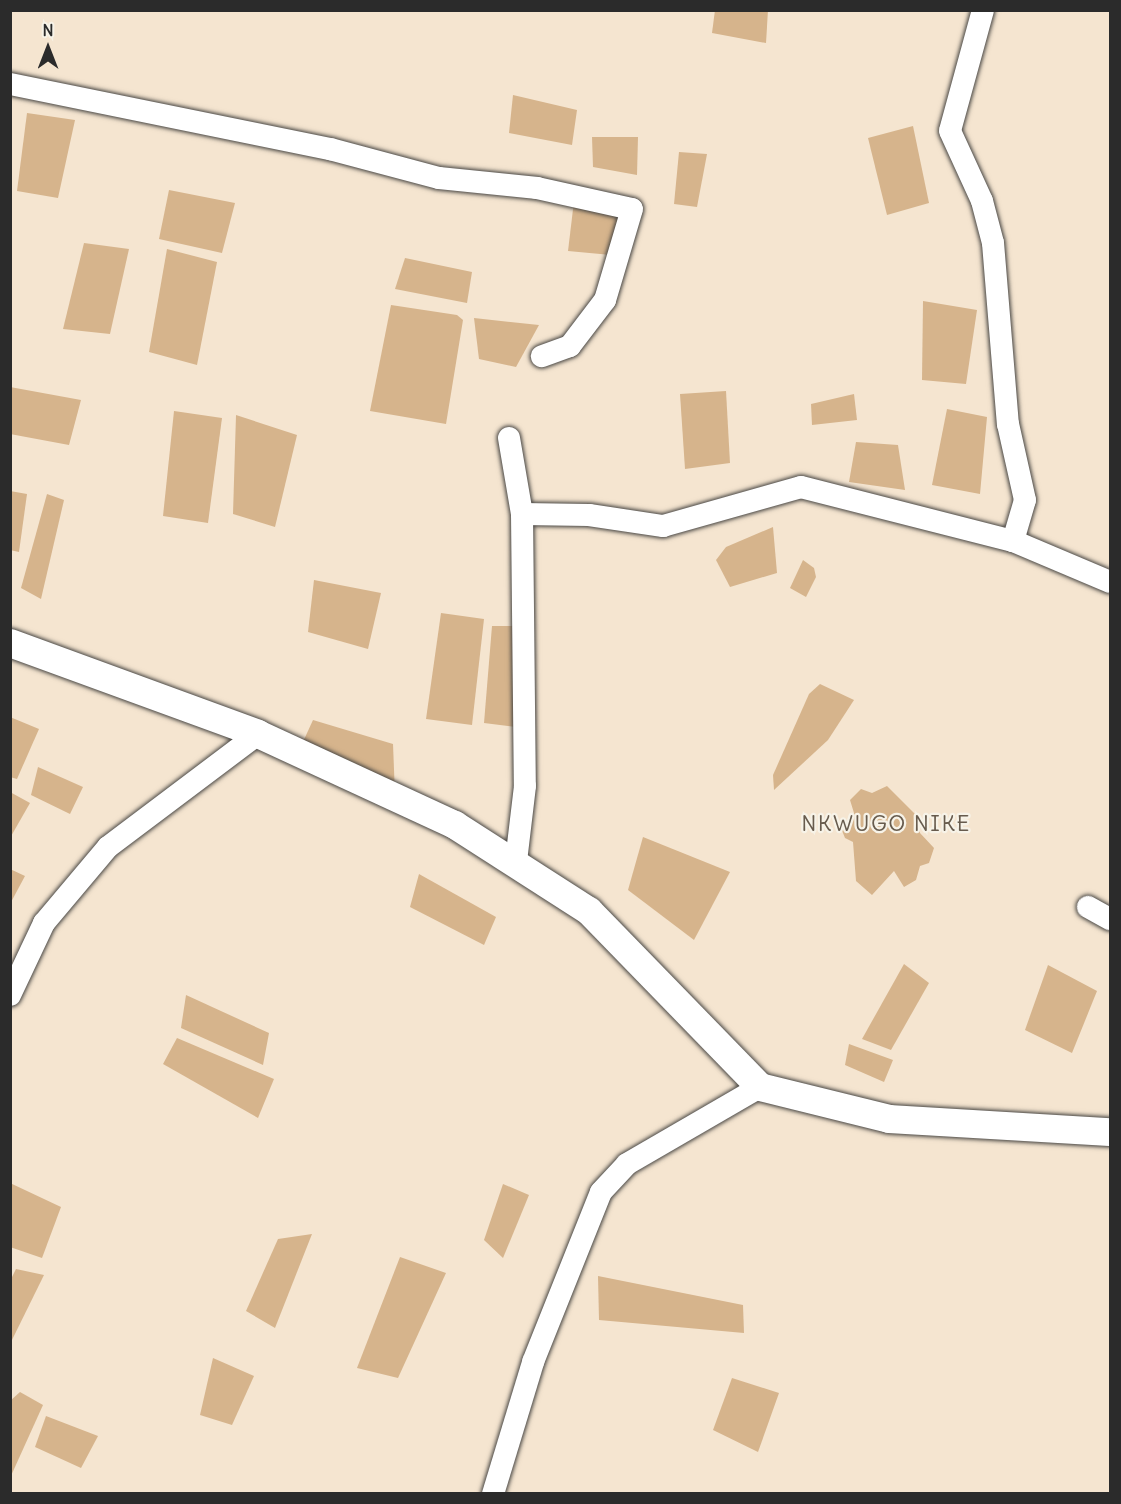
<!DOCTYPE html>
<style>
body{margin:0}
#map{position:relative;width:1121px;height:1504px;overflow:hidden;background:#f5e5d0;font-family:Delius,sans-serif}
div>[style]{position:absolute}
.building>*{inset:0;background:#d6b48c}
.roads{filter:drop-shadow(0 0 2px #494744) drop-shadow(0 0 2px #494744)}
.minor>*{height:22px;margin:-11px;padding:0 11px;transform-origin:11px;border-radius:11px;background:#fff}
.tertiary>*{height:28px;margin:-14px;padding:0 14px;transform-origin:14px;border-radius:14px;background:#fff}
span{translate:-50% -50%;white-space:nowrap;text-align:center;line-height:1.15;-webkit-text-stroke:4.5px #f7f3e8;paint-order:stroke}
.neighbourhood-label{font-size:22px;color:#675b4d;letter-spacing:1.5px}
.frame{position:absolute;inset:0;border:12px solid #2b2b2b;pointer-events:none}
.north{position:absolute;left:18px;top:18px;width:60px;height:60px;-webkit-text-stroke:4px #f7f3e8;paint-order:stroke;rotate:0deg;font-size:16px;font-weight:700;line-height:24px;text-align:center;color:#2b2b2b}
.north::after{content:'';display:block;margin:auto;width:21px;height:27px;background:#2b2b2b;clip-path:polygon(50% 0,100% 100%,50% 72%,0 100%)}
</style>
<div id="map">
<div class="building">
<i style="clip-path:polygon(715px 10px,768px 10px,766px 43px,712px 33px)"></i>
<i style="clip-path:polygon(513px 95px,577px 110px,572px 145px,509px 133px)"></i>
<i style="clip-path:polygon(27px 113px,75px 120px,58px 198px,17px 191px)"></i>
<i style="clip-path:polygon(913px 126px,929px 203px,887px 215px,868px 138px)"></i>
<i style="clip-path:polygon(592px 137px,638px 137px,637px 175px,593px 167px)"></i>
<i style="clip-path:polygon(679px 152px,707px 154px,697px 207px,674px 204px)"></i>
<i style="clip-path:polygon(169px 190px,235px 203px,222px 253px,159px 239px)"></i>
<i style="clip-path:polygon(574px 201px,624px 212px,611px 255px,568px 251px)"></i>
<i style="clip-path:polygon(84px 243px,129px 249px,110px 334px,63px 329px)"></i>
<i style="clip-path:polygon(167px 249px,217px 262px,197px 365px,149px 352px)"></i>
<i style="clip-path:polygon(405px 258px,472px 272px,467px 303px,395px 289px)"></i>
<i style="clip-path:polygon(923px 301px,977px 310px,966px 384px,922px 380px)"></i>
<i style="clip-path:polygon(391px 305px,457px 315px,463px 320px,446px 424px,370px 411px)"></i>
<i style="clip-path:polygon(474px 318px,539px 325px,516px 367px,479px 359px)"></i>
<i style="clip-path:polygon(10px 387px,81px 400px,69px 445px,10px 434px)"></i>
<i style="clip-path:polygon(726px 391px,730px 463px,685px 469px,680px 394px)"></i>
<i style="clip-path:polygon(854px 394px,857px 420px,812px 425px,811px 404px)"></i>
<i style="clip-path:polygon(947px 409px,987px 417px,980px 494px,932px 485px)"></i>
<i style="clip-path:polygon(174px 411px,222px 418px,208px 523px,163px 516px)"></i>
<i style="clip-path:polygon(236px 415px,297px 435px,275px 527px,233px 514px)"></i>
<i style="clip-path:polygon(856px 442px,898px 445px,905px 490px,849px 482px)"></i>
<i style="clip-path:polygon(10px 491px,27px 494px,19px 552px,10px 550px)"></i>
<i style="clip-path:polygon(47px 494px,64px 500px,41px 599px,21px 588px)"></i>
<i style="clip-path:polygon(773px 527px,777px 573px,730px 587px,716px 560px,726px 547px)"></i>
<i style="clip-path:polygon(803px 560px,814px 568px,816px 577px,806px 597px,790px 588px)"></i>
<i style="clip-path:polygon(314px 580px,381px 593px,368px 649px,308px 632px)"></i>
<i style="clip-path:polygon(441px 613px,484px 619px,472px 725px,426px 719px)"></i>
<i style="clip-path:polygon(492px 626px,523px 626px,516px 727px,484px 723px)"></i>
<i style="clip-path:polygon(820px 684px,854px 700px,828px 740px,774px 790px,773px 775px,809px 694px)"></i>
<i style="clip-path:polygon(10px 717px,39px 729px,17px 779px,10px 777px)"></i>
<i style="clip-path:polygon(313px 720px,393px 744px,395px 795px,302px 744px)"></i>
<i style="clip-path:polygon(38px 767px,83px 787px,70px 814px,31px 795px)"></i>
<i style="clip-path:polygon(887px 786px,917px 816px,920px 833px,934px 848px,929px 863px,920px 866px,916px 880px,904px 887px,894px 871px,872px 895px,856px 881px,853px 842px,845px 838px,841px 828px,854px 813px,850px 800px,861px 789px,872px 793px)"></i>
<i style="clip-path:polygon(10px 792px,30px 803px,10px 838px)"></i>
<i style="clip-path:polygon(643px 837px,730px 872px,694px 940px,628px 890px)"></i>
<i style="clip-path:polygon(10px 869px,25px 876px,10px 904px)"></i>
<i style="clip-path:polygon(419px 874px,496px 917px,484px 945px,410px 907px)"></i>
<i style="clip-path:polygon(904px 964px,929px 983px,891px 1050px,862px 1039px)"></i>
<i style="clip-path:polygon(1048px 965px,1097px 991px,1072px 1053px,1025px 1030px)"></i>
<i style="clip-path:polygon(186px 995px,269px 1033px,263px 1065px,181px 1028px)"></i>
<i style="clip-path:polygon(177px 1038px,274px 1079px,258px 1118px,163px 1064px)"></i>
<i style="clip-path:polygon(849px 1044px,893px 1060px,884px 1082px,845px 1065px)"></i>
<i style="clip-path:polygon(10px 1183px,61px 1207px,42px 1258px,10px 1247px)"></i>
<i style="clip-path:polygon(503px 1184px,529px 1195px,503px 1258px,484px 1240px)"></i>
<i style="clip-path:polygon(312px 1234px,275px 1328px,246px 1311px,278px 1239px)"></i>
<i style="clip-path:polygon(400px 1257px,446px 1273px,398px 1378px,357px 1368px)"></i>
<i style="clip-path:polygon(16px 1269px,44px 1275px,10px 1344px,10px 1281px)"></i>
<i style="clip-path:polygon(598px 1276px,743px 1305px,744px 1333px,599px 1320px)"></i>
<i style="clip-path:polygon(213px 1358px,254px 1376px,232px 1425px,200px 1415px)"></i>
<i style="clip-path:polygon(732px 1378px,779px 1393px,758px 1452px,713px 1430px)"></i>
<i style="clip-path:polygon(20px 1392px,43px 1405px,10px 1478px,10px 1401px)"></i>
<i style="clip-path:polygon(46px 1416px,98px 1436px,81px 1468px,35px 1447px)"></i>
</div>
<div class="roads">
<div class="minor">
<i style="left:983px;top:10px;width:125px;rotate:105.3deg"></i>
<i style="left:950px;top:131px;width:77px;rotate:65.4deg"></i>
<i style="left:982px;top:201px;width:43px;rotate:75.3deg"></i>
<i style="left:993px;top:243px;width:182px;rotate:85.3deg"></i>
<i style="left:1008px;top:424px;width:78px;rotate:77.4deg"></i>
<i style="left:1025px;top:500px;width:43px;rotate:106.3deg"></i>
<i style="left:10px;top:84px;width:327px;rotate:11.5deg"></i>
<i style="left:330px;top:149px;width:113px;rotate:14.9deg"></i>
<i style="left:439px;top:178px;width:99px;rotate:5.8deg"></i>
<i style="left:537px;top:188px;width:97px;rotate:12.5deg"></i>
<i style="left:632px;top:209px;width:95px;rotate:106.5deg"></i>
<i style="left:605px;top:300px;width:58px;rotate:127.3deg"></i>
<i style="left:570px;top:346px;width:30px;rotate:160deg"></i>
<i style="left:509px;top:438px;width:77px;rotate:80.3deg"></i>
<i style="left:522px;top:514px;width:272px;rotate:89.4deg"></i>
<i style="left:525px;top:786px;width:77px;rotate:96.8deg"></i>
<i style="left:522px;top:514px;width:67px;rotate:0.9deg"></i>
<i style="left:589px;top:515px;width:75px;rotate:8.5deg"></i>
<i style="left:663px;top:526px;width:143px;rotate:-15.8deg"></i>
<i style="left:801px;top:487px;width:219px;rotate:14.3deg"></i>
<i style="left:1013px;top:541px;width:105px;rotate:22.9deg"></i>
<i style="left:1088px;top:907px;width:25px;rotate:29deg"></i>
<i style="left:10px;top:995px;width:80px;rotate:-64.7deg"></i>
<i style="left:44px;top:923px;width:99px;rotate:-49.9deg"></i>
<i style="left:108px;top:847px;width:188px;rotate:-37deg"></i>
<i style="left:493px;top:1494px;width:138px;rotate:-73.1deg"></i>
<i style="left:533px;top:1362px;width:183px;rotate:-68.2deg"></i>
<i style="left:601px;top:1192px;width:38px;rotate:-47deg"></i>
<i style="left:627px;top:1164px;width:154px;rotate:-30.1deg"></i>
</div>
<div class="tertiary">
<i style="left:10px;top:643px;width:264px;rotate:20.1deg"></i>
<i style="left:258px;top:734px;width:217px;rotate:24.8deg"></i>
<i style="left:455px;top:825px;width:159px;rotate:32.7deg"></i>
<i style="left:589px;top:911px;width:245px;rotate:45.8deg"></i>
<i style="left:760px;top:1087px;width:133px;rotate:13.9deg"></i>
<i style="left:889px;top:1119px;width:221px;rotate:3.4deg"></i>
</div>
</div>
<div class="neighbourhood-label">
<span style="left:886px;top:824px">NKWUGO NIKE</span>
</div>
<div class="frame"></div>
<div class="north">N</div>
</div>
